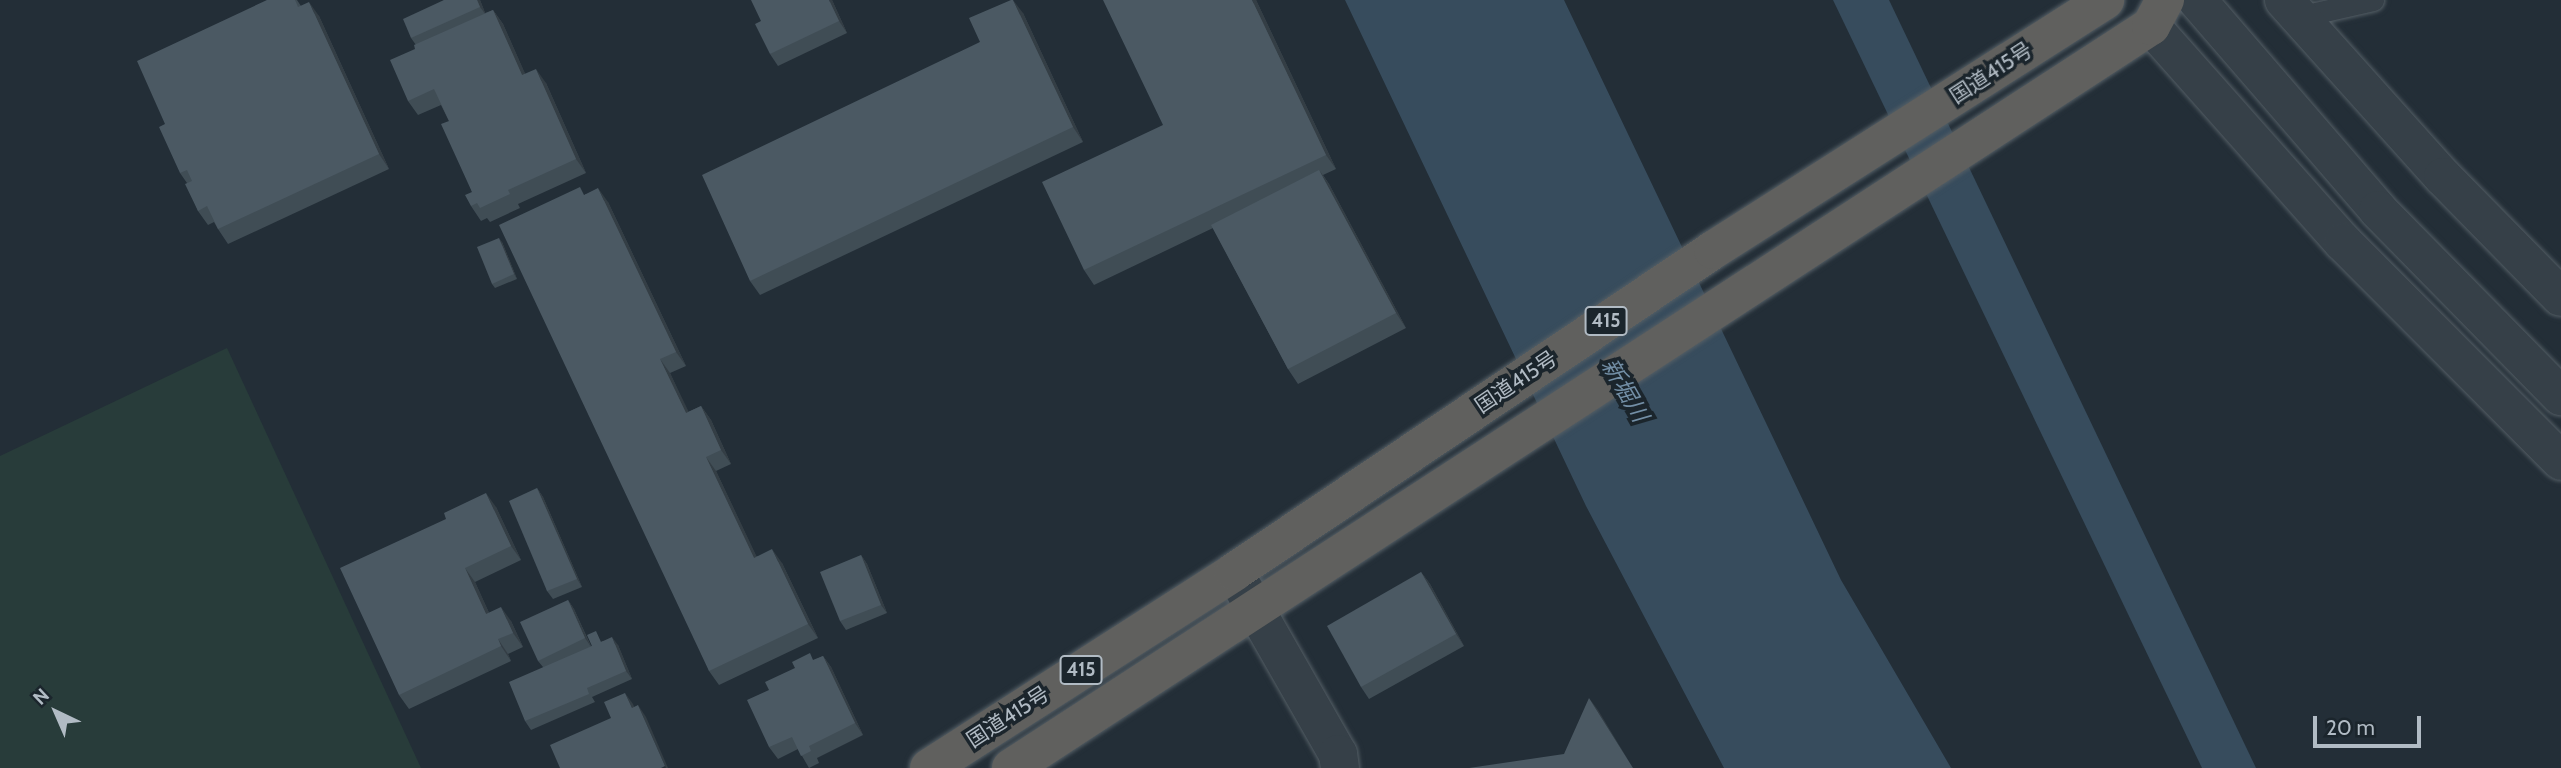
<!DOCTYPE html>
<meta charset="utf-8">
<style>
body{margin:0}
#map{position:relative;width:2561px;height:768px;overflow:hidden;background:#232e37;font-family:Cabin,"Noto Sans JP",sans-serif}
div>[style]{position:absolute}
.green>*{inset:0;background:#283c3a}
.water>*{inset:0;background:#374c5d}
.roads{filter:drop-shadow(0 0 2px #545e65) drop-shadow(0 0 2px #545e65)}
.service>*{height:21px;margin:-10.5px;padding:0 10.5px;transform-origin:10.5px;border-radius:10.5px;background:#364048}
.minor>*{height:38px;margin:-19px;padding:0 19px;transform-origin:19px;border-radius:19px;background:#364048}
.tertiary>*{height:38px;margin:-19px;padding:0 19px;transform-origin:19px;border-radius:19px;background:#364048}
.trunk>*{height:38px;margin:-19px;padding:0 19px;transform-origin:19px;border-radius:19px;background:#60605e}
.wall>*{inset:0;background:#404d55}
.shaded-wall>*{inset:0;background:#343e45}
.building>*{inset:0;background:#4b5963}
span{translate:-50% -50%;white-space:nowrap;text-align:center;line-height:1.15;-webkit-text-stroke:7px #1b252c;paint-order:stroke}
.shield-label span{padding:2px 5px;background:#1b252c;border:2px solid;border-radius:5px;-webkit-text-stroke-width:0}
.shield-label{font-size:19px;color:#b1bbc4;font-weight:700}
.street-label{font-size:21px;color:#b1bbc4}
.water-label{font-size:23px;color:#738fa6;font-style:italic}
.north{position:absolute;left:21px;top:677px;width:70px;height:70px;-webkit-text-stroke:5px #1b252c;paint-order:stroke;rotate:316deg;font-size:19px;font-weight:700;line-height:28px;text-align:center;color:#b1bbc4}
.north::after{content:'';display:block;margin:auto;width:24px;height:32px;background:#b1bbc4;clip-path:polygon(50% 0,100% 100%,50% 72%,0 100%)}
.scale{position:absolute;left:2313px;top:716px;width:108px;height:32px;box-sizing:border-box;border:4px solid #b1bbc4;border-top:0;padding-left:9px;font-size:21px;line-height:24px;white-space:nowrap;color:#b1bbc4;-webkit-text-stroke:5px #1b252c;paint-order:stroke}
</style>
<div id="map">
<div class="green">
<i style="clip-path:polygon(227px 348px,421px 768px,0 768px,0 456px)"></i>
</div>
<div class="water">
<i style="clip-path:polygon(1345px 0,1564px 0,1841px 580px,1951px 768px,1724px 768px,1586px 506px)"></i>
<i style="clip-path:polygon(1833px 0,1889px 0,2256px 768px,2202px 768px)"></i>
</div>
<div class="roads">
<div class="service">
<i style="left:2298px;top:17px;width:77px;rotate:-12.8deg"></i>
</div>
<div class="minor">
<i style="left:2284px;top:0;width:238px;rotate:48.1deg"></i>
<i style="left:2443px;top:177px;width:168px;rotate:45.5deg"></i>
</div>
<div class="tertiary">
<i style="left:2197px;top:0;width:277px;rotate:49.2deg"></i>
<i style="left:2378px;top:210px;width:261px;rotate:45.5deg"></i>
<i style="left:2151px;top:26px;width:289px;rotate:48.4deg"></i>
<i style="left:2343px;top:242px;width:309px;rotate:45.1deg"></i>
<i style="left:1234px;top:572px;width:210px;rotate:60.3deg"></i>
<i style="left:1338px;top:754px;width:14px;rotate:82deg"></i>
</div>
<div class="trunk">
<i style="left:929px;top:768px;width:363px;rotate:-32.7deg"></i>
<i style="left:1234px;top:572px;width:577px;rotate:-33.91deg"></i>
<i style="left:1713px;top:250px;width:465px;rotate:-32.5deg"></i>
<i style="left:1011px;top:768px;width:1360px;rotate:-33.06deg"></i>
<i style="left:2151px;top:26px;width:30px;rotate:-62deg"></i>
</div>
</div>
<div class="wall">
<i style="clip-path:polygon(267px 0,297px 0,301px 6px,319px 16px,389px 169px,228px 244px,218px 229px,214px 222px,208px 225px,198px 211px,187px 183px,180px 173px)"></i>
<i style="clip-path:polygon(444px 0,480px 0,485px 13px,493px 10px,503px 24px,525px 74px,546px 83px,586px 173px,518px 204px,520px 208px,490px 222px,487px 218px,481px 221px,471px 206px,472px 192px,449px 121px,441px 105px,418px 115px,408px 101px,416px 45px,411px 38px)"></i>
<i style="clip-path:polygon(832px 0,847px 33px,778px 66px,770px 54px)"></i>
<i style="clip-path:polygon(1256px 0,1336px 169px,1323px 175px,1329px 184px,1406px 328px,1298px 384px,1288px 369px,1213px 228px,1094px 285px,1084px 270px,1163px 125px)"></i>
<i style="clip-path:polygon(1023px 13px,1083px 142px,760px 295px,750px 281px,980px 42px)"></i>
<i style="clip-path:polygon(585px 194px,608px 202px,686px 366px,670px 373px,688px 412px,701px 406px,711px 420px,731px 464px,716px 471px,756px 556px,782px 563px,818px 638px,719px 685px,709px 671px)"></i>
<i style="clip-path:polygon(502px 242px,517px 279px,495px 288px,492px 284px)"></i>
<i style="clip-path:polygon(537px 488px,543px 497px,582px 587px,553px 599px,547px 591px)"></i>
<i style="clip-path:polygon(496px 507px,521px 560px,475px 582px,489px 613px,511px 621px,523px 647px,508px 654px,511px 661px,409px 709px,399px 695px)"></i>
<i style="clip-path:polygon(861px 555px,867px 564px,887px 613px,846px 630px,840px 621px)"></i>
<i style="clip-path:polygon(1421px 572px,1430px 584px,1464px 646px,1369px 699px,1361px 687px)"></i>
<i style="clip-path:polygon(568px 600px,574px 609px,591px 646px,603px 641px,618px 645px,632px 679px,592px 697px,595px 702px,531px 730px,525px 721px,543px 667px,538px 661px)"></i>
<i style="clip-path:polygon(823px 656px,831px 667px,863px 735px,817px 758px,819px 763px,809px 768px,798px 749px,778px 759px,769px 747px,769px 690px,814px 660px)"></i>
</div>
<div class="shaded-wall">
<i style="clip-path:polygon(477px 0,480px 0,486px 15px,480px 7px)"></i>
<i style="clip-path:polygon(829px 0,832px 0,847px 33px,839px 21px)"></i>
<i style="clip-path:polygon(1013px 0,1023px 13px,1083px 142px,1073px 127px)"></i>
<i style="clip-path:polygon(1252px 0,1256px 0,1336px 169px,1326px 155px)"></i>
<i style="clip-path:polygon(309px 2px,319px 16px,389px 169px,379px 154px)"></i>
<i style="clip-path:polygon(493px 10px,503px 24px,532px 89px,522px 75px)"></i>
<i style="clip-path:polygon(536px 69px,546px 83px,586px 173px,576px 159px)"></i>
<i style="clip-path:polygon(1319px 170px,1329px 184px,1406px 328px,1396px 313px)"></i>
<i style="clip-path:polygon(598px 188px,608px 202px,686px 366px,676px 352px)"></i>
<i style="clip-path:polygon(499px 238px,502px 242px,517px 279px,514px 274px)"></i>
<i style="clip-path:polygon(660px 359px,670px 373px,696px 427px,686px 413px)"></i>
<i style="clip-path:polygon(701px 406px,711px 420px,731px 464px,721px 450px)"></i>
<i style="clip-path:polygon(706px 457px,716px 471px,764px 572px,754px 558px)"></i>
<i style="clip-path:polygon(537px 488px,543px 497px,582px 587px,577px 579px)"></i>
<i style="clip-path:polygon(486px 493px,496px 507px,521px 560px,511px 546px)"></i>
<i style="clip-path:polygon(772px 549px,782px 563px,818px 638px,808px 624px)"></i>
<i style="clip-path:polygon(861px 555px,867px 564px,887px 613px,881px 605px)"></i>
<i style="clip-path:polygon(465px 568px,475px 582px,496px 628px,486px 614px)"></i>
<i style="clip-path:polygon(1421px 572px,1430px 584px,1464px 646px,1456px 634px)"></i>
<i style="clip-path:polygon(568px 600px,574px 609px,591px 647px,585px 638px)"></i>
<i style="clip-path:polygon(501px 607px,511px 621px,523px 647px,513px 633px)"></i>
<i style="clip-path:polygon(612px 637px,618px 645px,632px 679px,626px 671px)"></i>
<i style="clip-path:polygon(498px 639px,508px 654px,511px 661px,501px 646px)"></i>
<i style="clip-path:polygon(823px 656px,831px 667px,863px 735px,855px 723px)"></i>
<i style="clip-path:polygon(625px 693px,633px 704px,640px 719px,632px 708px)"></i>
<i style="clip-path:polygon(1589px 698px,1598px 710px,1633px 768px)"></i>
<i style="clip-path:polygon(638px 705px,646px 717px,668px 768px,666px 768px,665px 766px)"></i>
</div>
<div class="building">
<i style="clip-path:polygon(267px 0,295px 0,298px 7px,309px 2px,379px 154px,218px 229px,207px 206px,198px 211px,185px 184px,192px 181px,187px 170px,180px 173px,159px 127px,165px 124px,137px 61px)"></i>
<i style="clip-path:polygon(444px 0,477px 0,480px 7px,411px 38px,403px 19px)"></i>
<i style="clip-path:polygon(751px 0,829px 0,839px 21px,770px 54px,755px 24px,761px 21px)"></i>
<i style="clip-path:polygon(1011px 0,1013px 0,1073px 127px,750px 281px,702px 175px,980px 42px,969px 18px)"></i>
<i style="clip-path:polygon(1103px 0,1252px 0,1326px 155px,1084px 270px,1042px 182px,1163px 125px)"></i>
<i style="clip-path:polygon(493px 10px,522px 75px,536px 69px,576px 159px,508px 190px,510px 194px,480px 208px,477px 203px,471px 206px,465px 195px,472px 192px,441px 124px,449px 121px,434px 89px,408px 101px,390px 60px,415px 49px,414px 45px)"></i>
<i style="clip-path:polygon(1319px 170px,1396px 313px,1288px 369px,1211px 225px)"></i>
<i style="clip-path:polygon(580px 187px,584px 195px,598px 188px,676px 352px,660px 359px,686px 413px,701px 406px,721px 450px,706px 457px,754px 558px,772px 549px,808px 624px,709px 671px,499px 225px)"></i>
<i style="clip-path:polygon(499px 238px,514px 274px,492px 284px,477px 247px)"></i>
<i style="clip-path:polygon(537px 488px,577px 579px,547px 591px,509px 501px)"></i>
<i style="clip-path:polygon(486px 493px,511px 546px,465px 568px,486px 614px,501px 607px,513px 633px,498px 639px,501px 646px,399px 695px,340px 568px,446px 519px,444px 513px)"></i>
<i style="clip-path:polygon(861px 555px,881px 605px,840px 621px,820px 572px)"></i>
<i style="clip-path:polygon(1421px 572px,1456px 634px,1361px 687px,1327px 626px)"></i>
<i style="clip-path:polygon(568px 600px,585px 638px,538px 661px,520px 622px)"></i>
<i style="clip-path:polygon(596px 631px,601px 642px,612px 637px,626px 671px,587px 688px,589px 694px,525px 721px,509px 682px,592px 646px,587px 635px)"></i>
<i style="clip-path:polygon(810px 653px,813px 660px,823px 656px,855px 723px,809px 746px,811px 751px,801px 756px,792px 737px,769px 747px,747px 700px,769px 690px,765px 682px,795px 668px,792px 662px)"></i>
<i style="clip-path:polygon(625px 693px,632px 708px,638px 705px,665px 766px,661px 768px,560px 768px,550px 745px,611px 718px,604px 702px)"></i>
<i style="clip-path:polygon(1589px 698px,1633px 768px,1469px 768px,1564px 754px)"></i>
</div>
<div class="shield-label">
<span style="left:1606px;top:321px">415</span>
<span style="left:1081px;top:670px">415</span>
</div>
<div class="street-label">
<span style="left:1991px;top:73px;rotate:-33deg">国道415号</span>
<span style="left:1516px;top:382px;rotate:-34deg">国道415号</span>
<span style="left:1008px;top:717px;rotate:-33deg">国道415号</span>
</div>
<div class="water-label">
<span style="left:1625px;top:390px;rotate:60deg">新堀川</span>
</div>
<div class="north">N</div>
<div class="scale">20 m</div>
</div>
